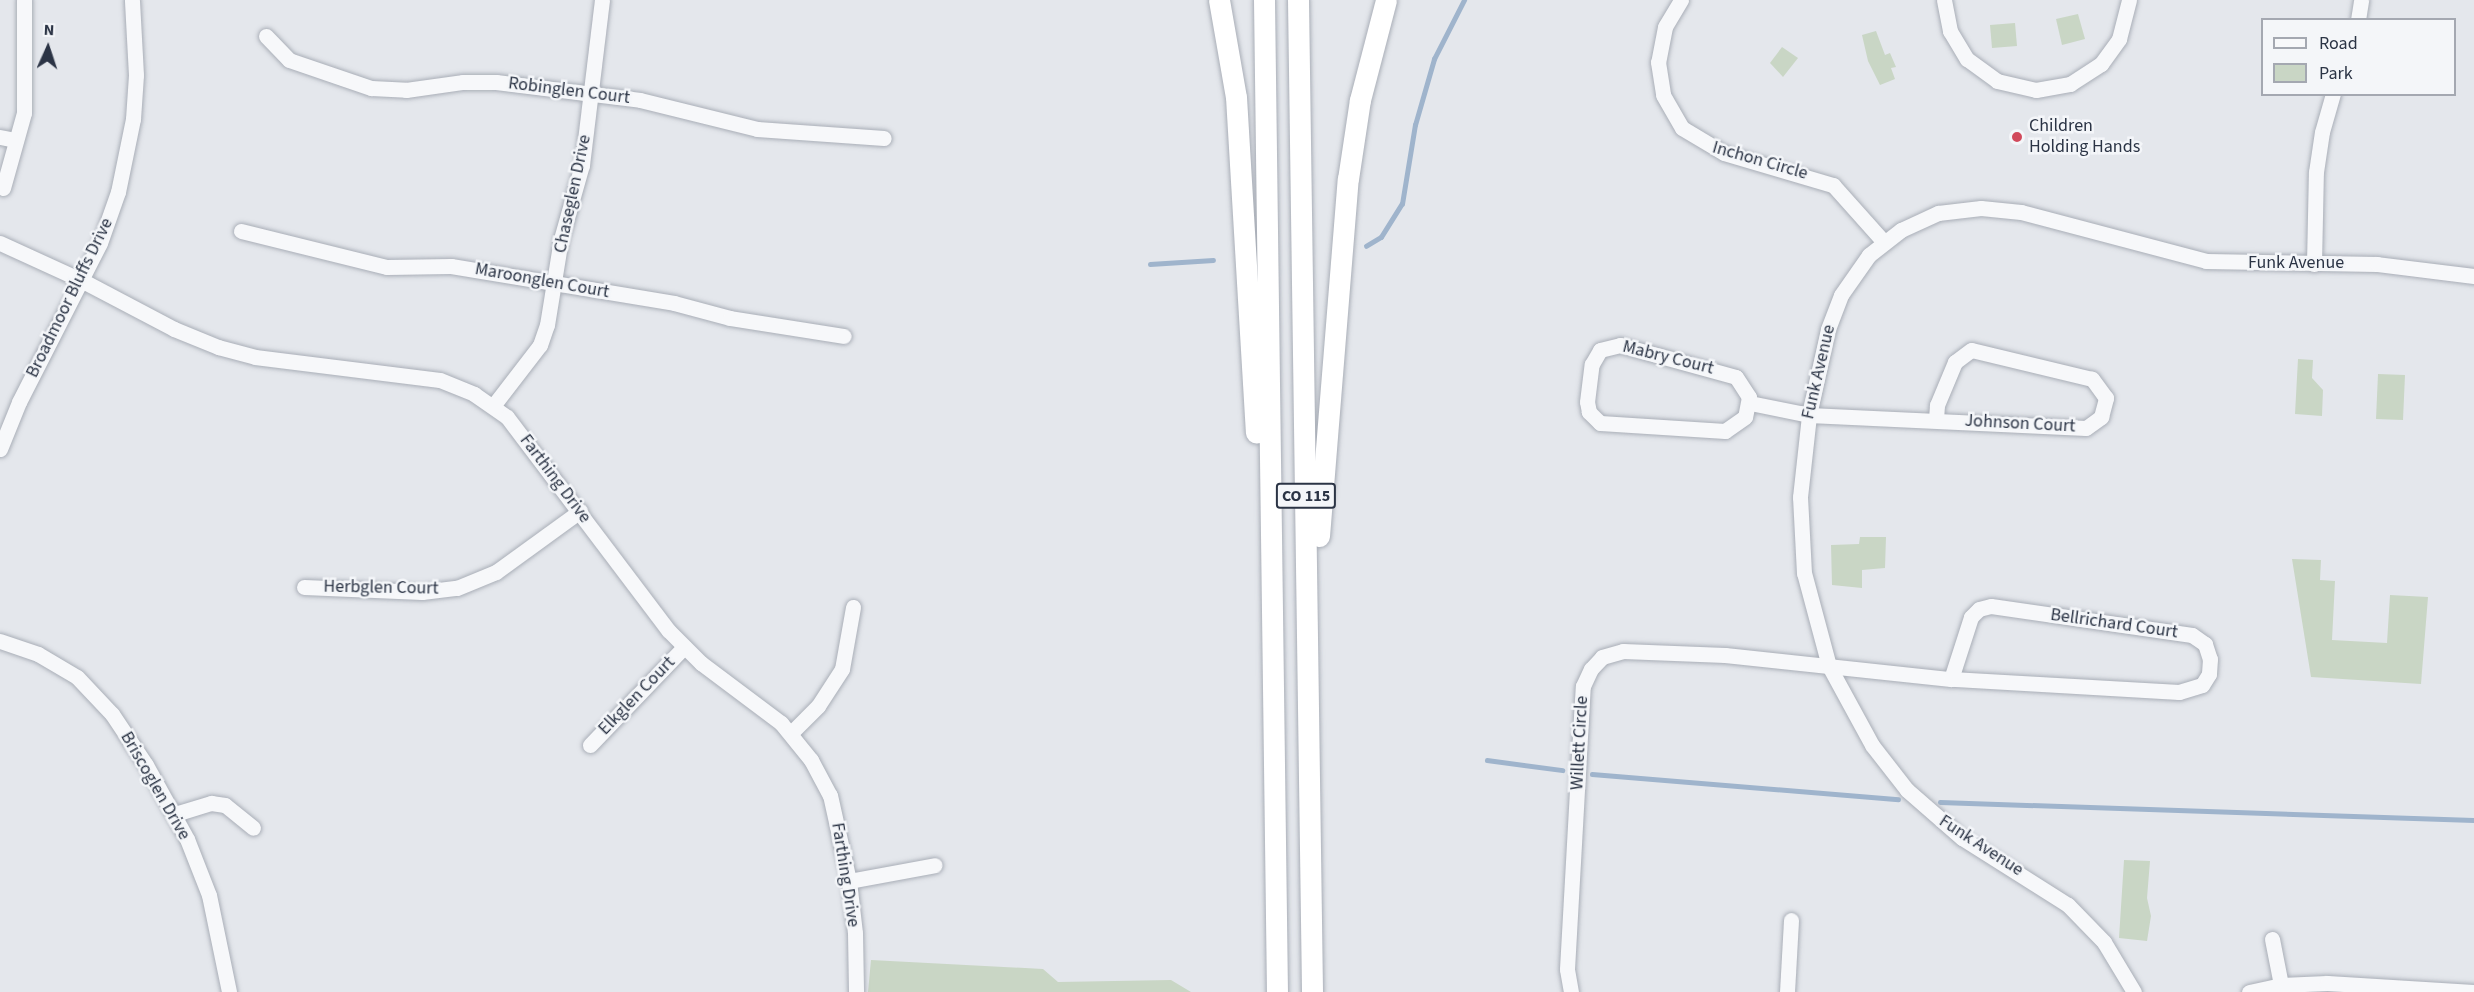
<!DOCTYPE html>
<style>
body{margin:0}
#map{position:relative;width:2474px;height:992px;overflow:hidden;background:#e4e7ec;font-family:"Source Sans 3",sans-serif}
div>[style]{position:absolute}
.green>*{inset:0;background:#c9d6c5}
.stream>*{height:4.5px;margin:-2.25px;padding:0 2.25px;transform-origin:2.25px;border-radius:2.25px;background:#9fb4cc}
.roads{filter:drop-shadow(0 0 2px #a9aeb7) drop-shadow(0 0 2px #a9aeb7)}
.minor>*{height:15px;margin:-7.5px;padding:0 7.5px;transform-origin:7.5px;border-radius:7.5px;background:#f7f8fa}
.highway>*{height:21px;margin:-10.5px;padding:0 10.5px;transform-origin:10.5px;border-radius:10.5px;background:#fff}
.dots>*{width:16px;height:16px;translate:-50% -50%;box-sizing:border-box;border:3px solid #f4f6f9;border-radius:50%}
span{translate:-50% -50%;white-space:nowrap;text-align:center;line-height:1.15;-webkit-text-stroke:5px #f4f6f9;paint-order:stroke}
.shield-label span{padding:2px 4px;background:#f4f6f9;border:2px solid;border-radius:4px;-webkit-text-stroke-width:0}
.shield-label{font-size:16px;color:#2b3445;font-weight:700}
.street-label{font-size:18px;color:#2b3445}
.poi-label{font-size:18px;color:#2b3445}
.left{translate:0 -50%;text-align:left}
.legend{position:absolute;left:2261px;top:18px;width:195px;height:78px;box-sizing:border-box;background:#f4f6f9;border:2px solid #a4a8b1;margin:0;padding:8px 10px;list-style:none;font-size:18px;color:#2b3445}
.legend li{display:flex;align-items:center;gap:12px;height:30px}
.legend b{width:30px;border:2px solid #a4a8b1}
.north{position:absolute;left:18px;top:18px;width:60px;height:60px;-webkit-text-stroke:4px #f4f6f9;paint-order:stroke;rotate:3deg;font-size:16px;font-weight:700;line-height:24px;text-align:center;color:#2b3445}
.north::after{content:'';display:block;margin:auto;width:21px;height:27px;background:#2b3445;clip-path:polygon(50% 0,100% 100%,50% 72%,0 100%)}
</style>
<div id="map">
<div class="green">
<i style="clip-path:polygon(2078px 14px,2085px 39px,2062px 45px,2056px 19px)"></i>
<i style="clip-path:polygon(2015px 23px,2017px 46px,1992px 48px,1990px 25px)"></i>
<i style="clip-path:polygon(1876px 31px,1885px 55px,1890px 53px,1896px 67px,1891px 68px,1895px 79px,1880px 85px,1868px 61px,1862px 35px)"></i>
<i style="clip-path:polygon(1782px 47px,1798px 58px,1783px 77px,1770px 63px)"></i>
<i style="clip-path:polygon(2298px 359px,2313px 360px,2312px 378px,2323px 390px,2322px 416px,2295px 414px)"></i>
<i style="clip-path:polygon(2378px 374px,2405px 375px,2403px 420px,2376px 419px)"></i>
<i style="clip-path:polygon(1860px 537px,1886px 537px,1885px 568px,1862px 570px,1862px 588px,1832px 585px,1831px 545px,1859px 544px)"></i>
<i style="clip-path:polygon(2292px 559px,2321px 560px,2320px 580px,2335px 581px,2332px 640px,2387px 643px,2390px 595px,2428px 597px,2421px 684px,2311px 677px)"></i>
<i style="clip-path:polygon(2124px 860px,2150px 861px,2147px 898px,2151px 916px,2147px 941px,2119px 938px)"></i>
<i style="clip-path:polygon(871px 960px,1043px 969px,1058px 982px,1171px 980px,1191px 992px,868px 992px)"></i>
</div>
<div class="stream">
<i style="left:1366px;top:246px;width:17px;rotate:-31deg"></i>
<i style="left:1381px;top:237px;width:39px;rotate:-58deg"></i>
<i style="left:1402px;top:204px;width:80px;rotate:-80.7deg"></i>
<i style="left:1415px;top:125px;width:69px;rotate:-73.9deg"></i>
<i style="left:1434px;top:59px;width:66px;rotate:-63deg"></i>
<i style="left:1150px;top:264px;width:63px;rotate:-3.6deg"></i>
<i style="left:1487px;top:760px;width:76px;rotate:7.6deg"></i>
<i style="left:1592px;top:774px;width:307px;rotate:4.7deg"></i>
<i style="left:1940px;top:802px;width:534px;rotate:1.93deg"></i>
</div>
<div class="roads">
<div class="minor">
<i style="left:1681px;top:0;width:31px;rotate:121deg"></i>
<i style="left:1665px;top:27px;width:36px;rotate:101deg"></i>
<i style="left:1658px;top:62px;width:33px;rotate:81deg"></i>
<i style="left:1663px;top:95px;width:38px;rotate:60deg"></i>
<i style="left:1682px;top:128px;width:49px;rotate:30.8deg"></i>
<i style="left:1724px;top:153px;width:114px;rotate:16.4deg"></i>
<i style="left:1833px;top:185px;width:76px;rotate:48.2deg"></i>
<i style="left:1944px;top:0;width:32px;rotate:79deg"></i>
<i style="left:1950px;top:31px;width:33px;rotate:59deg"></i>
<i style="left:1967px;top:59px;width:37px;rotate:36deg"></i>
<i style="left:1997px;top:81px;width:40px;rotate:13deg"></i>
<i style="left:2036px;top:90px;width:35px;rotate:-10deg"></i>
<i style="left:2070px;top:84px;width:37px;rotate:-33deg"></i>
<i style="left:2101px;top:64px;width:31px;rotate:-54deg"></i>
<i style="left:2119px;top:39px;width:40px;rotate:-75.6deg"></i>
<i style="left:2358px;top:20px;width:20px;rotate:-81deg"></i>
<i style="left:266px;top:36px;width:33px;rotate:46deg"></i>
<i style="left:289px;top:60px;width:87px;rotate:18.9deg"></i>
<i style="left:371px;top:88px;width:35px;rotate:3deg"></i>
<i style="left:406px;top:90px;width:58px;rotate:-8deg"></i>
<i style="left:463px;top:82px;width:33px"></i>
<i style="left:496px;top:82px;width:145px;rotate:7.1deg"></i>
<i style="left:640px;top:100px;width:121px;rotate:13.9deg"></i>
<i style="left:757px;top:129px;width:127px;rotate:4.1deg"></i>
<i style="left:0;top:137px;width:16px;rotate:11deg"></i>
<i style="left:3px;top:188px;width:78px;rotate:-74.4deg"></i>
<i style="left:24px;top:113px;width:113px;rotate:-90deg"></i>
<i style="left:241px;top:231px;width:150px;rotate:13.9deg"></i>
<i style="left:387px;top:267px;width:64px;rotate:-0.9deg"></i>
<i style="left:451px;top:266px;width:226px;rotate:9.4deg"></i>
<i style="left:674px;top:303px;width:58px;rotate:15deg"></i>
<i style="left:730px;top:318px;width:115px;rotate:9deg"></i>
<i style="left:0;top:243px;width:89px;rotate:24.6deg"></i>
<i style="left:81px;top:280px;width:105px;rotate:27.8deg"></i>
<i style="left:174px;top:329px;width:48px;rotate:22.2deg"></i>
<i style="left:218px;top:347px;width:38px;rotate:15deg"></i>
<i style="left:255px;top:357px;width:186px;rotate:7.1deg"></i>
<i style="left:440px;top:380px;width:37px;rotate:22deg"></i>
<i style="left:474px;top:394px;width:40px;rotate:34.9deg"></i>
<i style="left:507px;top:417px;width:267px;rotate:52.9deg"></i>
<i style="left:668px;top:630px;width:47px;rotate:45deg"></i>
<i style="left:701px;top:663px;width:100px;rotate:36.9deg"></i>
<i style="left:781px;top:723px;width:48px;rotate:51deg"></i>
<i style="left:811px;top:760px;width:40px;rotate:62deg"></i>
<i style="left:830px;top:795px;width:88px;rotate:77.5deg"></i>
<i style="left:849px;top:881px;width:52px;rotate:83.4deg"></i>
<i style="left:855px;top:933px;width:59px;rotate:89deg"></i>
<i style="left:2314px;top:264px;width:92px;rotate:-88.8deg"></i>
<i style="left:2316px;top:172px;width:40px;rotate:-81.5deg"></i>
<i style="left:2322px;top:132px;width:40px;rotate:-74deg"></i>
<i style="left:1620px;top:345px;width:120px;rotate:15.4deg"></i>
<i style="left:1736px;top:377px;width:24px;rotate:57deg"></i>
<i style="left:1749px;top:397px;width:20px;rotate:101deg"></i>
<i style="left:1745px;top:417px;width:24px;rotate:145deg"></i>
<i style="left:1725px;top:431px;width:125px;rotate:-176.3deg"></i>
<i style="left:1600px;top:423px;width:16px;rotate:-135deg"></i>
<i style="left:1589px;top:412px;width:10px;rotate:-101deg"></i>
<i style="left:1587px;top:402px;width:38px;rotate:-83deg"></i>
<i style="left:1592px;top:364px;width:16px;rotate:-60deg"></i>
<i style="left:1600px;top:350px;width:21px;rotate:-14deg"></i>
<i style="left:1750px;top:403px;width:60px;rotate:11.5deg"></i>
<i style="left:1809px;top:415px;width:277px;rotate:2.7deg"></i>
<i style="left:2086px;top:428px;width:19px;rotate:-36deg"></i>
<i style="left:2101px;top:417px;width:20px;rotate:-75deg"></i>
<i style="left:2106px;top:398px;width:24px;rotate:-126deg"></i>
<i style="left:2092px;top:379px;width:124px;rotate:-166.5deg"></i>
<i style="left:1971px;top:350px;width:20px;rotate:143deg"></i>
<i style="left:1955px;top:362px;width:47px;rotate:112.7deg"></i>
<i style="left:1937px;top:405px;width:14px;rotate:94deg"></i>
<i style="left:493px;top:406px;width:77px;rotate:-52.4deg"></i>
<i style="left:540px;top:345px;width:21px;rotate:-71deg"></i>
<i style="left:547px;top:325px;width:87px;rotate:-80.8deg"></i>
<i style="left:561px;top:239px;width:77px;rotate:-74.2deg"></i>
<i style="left:582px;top:165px;width:166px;rotate:-83.1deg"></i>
<i style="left:0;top:449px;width:51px;rotate:-68deg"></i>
<i style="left:19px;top:402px;width:178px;rotate:-63deg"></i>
<i style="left:100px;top:243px;width:54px;rotate:-70.6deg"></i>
<i style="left:118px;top:192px;width:75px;rotate:-78.4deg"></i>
<i style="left:133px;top:119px;width:44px;rotate:-86.1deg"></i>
<i style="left:136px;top:75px;width:75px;rotate:-93.1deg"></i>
<i style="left:304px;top:587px;width:118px;rotate:2.4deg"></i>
<i style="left:422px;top:592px;width:35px;rotate:-7deg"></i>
<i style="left:457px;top:588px;width:42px;rotate:-22.3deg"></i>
<i style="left:496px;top:572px;width:104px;rotate:-36deg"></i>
<i style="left:0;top:641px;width:40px;rotate:18.9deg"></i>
<i style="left:38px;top:654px;width:45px;rotate:30.5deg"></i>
<i style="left:77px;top:677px;width:51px;rotate:46.6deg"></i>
<i style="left:112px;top:714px;width:61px;rotate:56.3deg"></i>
<i style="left:146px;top:765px;width:85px;rotate:61deg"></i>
<i style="left:187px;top:839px;width:60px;rotate:68.6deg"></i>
<i style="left:209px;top:895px;width:99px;rotate:78.3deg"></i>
<i style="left:791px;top:733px;width:38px;rotate:-45deg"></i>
<i style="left:818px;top:706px;width:44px;rotate:-57deg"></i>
<i style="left:842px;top:669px;width:63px;rotate:-79.9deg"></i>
<i style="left:590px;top:745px;width:136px;rotate:-46.2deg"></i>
<i style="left:175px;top:814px;width:38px;rotate:-17deg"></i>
<i style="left:211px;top:803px;width:14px;rotate:8deg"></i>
<i style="left:225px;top:805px;width:36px;rotate:39deg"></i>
<i style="left:849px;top:881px;width:87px;rotate:-10.5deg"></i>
<i style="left:2272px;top:939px;width:47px;rotate:78.9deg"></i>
<i style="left:1571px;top:992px;width:23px;rotate:-100deg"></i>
<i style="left:1567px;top:969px;width:283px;rotate:-86.8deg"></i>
<i style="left:1583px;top:686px;width:19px;rotate:-65deg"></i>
<i style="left:1591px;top:669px;width:16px;rotate:-47deg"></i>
<i style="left:1602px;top:657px;width:22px;rotate:-16deg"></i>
<i style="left:1623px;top:651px;width:102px;rotate:2.2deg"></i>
<i style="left:1725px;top:655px;width:227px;rotate:6.1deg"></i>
<i style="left:1951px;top:679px;width:65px;rotate:-72.1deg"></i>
<i style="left:1971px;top:617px;width:11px;rotate:-45deg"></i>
<i style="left:1979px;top:609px;width:12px;rotate:-14deg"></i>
<i style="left:1991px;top:606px;width:203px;rotate:8.2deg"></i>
<i style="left:2192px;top:635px;width:16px;rotate:35deg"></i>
<i style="left:2205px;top:644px;width:16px;rotate:72deg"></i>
<i style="left:2210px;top:659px;width:15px;rotate:94deg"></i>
<i style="left:2209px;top:674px;width:13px;rotate:122deg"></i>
<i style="left:2202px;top:685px;width:24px;rotate:163deg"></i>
<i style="left:2179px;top:692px;width:228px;rotate:-176.7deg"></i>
<i style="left:1787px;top:992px;width:72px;rotate:-86.8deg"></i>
<i style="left:2134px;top:992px;width:58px;rotate:-121deg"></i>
<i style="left:2104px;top:942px;width:52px;rotate:-134.2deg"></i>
<i style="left:2068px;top:905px;width:125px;rotate:-147.7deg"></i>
<i style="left:1962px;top:838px;width:73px;rotate:-138.9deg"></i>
<i style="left:1907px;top:790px;width:57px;rotate:-127.9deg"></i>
<i style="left:1872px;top:745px;width:90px;rotate:-118.6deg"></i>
<i style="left:1829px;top:666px;width:96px;rotate:-105deg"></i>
<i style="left:1804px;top:573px;width:76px;rotate:-93deg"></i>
<i style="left:1800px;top:497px;width:82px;rotate:-83.7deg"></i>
<i style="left:1809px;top:415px;width:88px;rotate:-77.5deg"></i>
<i style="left:1828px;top:329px;width:36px;rotate:-69deg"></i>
<i style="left:1841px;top:295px;width:49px;rotate:-55deg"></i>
<i style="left:1869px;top:255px;width:41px;rotate:-38deg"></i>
<i style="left:1901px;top:230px;width:41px;rotate:-24.7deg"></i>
<i style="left:1938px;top:213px;width:43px;rotate:-6.6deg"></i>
<i style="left:1981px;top:208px;width:40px;rotate:5.7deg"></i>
<i style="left:2021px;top:212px;width:191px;rotate:14.8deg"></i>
<i style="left:2206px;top:261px;width:171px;rotate:1deg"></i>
<i style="left:2377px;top:264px;width:98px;rotate:7.1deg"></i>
<i style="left:2249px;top:992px;width:33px;rotate:-12deg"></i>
<i style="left:2281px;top:985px;width:46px;rotate:-2.5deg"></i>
<i style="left:2327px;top:983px;width:147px;rotate:3.5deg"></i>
</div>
<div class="highway">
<i style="left:1219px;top:0;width:98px;rotate:80.1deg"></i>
<i style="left:1236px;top:97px;width:336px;rotate:86.6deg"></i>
<i style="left:1264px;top:0;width:992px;rotate:89.25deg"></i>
<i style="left:1298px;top:0;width:992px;rotate:89.19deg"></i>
<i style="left:1319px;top:536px;width:358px;rotate:-85.4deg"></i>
<i style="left:1348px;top:179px;width:80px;rotate:-81.4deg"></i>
<i style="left:1360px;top:100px;width:103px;rotate:-75.4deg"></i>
</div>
</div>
<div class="dots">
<i style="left:2017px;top:137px;background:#d1495b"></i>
</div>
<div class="shield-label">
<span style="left:1306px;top:496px">CO 115</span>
</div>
<div class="street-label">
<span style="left:569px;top:91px;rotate:7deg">Robinglen Court</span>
<span style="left:1760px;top:161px;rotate:16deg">Inchon Circle</span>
<span style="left:573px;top:194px;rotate:-78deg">Chaseglen Drive</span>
<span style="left:2296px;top:263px">Funk Avenue</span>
<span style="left:542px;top:281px;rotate:10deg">Maroonglen Court</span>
<span style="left:70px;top:298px;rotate:-64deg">Broadmoor Bluffs Drive</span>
<span style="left:1668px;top:358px;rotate:14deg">Mabry Court</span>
<span style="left:1819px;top:372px;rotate:-77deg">Funk Avenue</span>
<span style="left:2020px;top:424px;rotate:3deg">Johnson Court</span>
<span style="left:555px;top:479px;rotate:53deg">Farthing Drive</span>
<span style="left:381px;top:588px;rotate:1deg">Herbglen Court</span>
<span style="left:2114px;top:624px;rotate:8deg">Bellrichard Court</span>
<span style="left:637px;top:696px;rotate:-46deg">Elkglen Court</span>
<span style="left:1580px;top:743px;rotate:-87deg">Willett Circle</span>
<span style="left:155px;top:786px;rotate:60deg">Briscoglen Drive</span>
<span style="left:1981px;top:846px;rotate:33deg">Funk Avenue</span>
<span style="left:845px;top:875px;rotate:81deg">Farthing Drive</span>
</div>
<div class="poi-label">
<span class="left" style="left:2029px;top:137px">Children<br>Holding Hands</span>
</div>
<ul class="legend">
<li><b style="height:8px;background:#f7f8fa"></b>Road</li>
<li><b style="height:16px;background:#c9d6c5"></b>Park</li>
</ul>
<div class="north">N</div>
</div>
